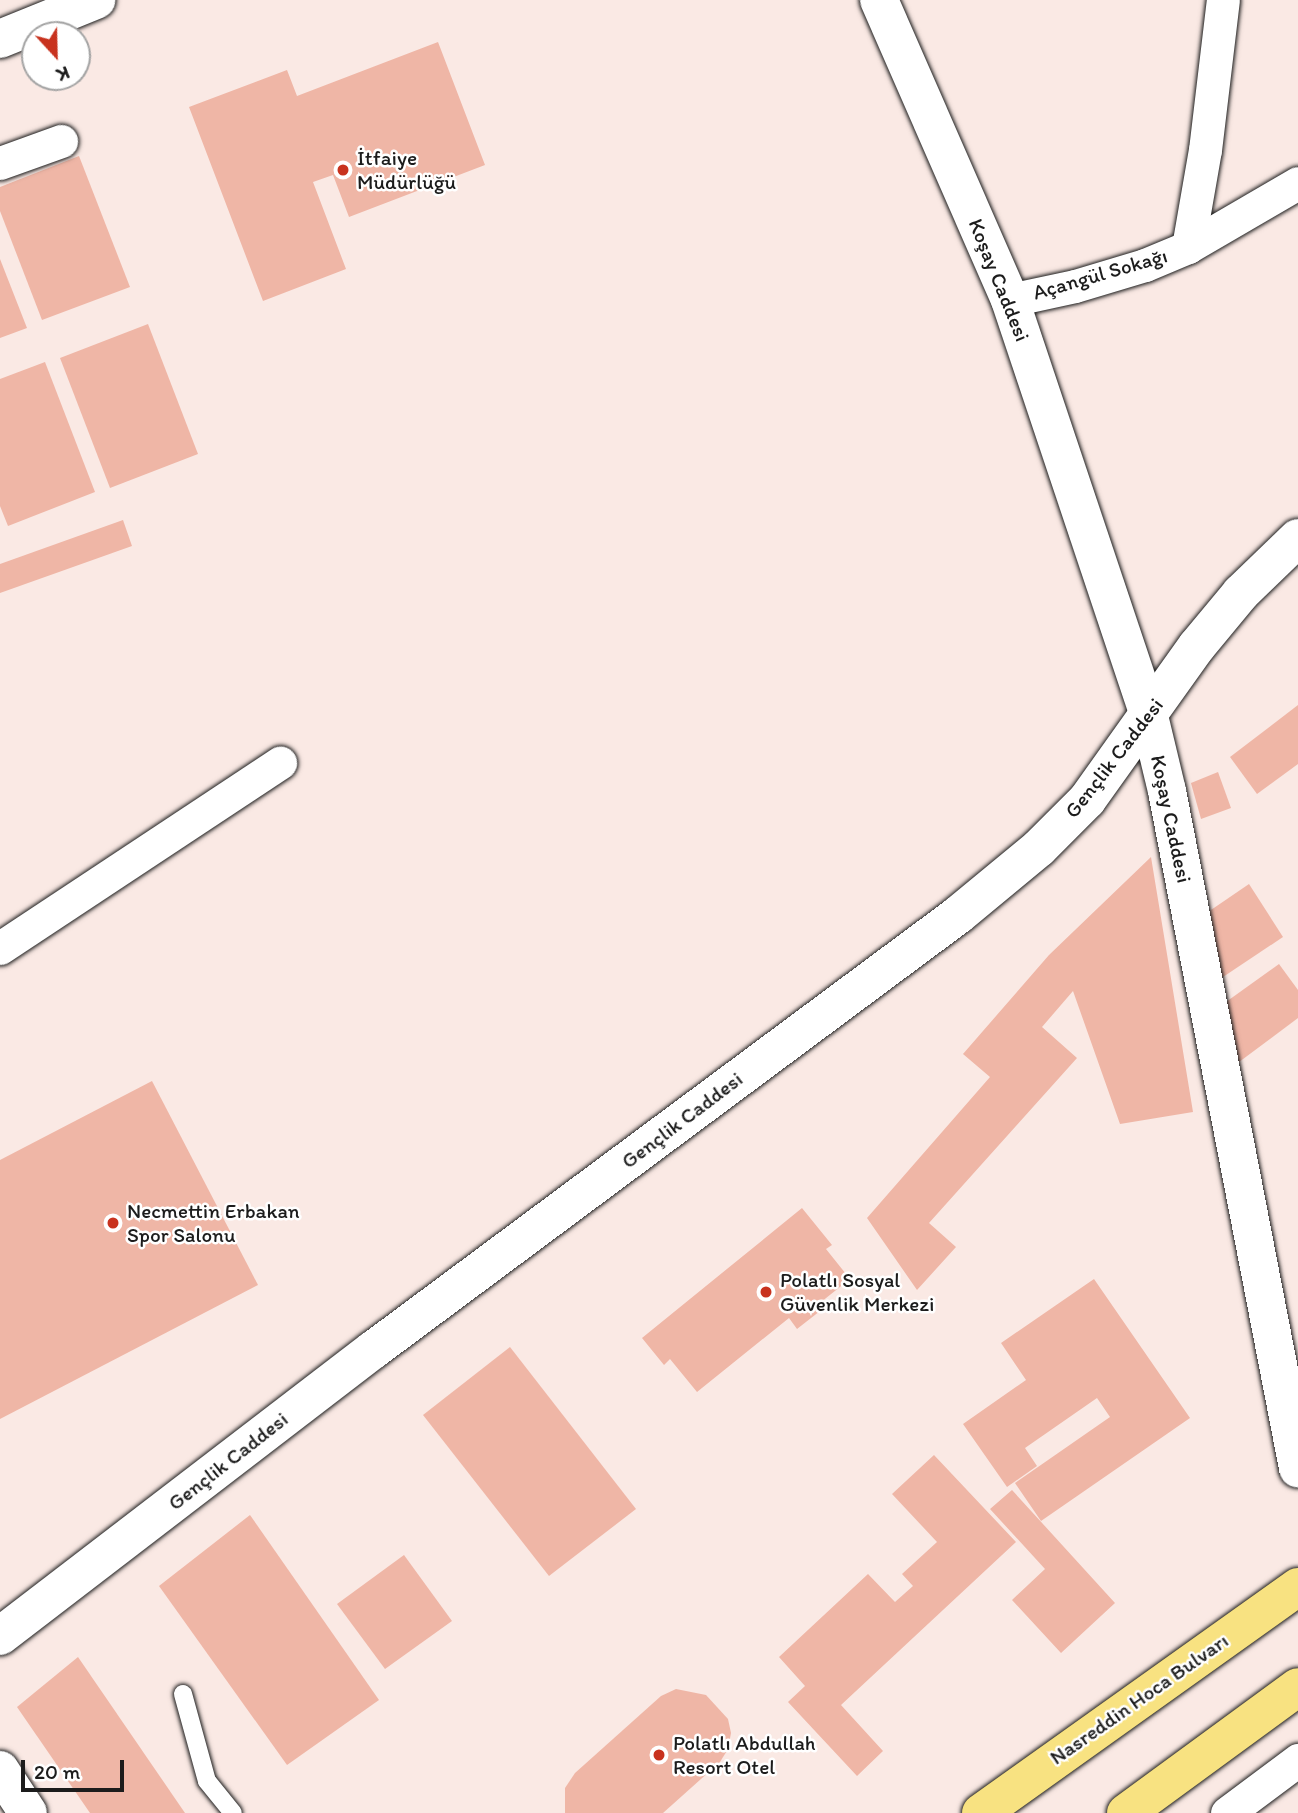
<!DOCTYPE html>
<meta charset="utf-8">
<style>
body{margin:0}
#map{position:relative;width:1298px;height:1813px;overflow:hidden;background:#fae9e4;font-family:Itim,sans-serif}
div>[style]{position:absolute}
.building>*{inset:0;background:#efb6a6}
.roads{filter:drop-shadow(0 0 2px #1c1c1c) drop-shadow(0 0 2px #1c1c1c)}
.service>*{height:18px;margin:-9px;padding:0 9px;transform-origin:9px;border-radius:9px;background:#fff}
.minor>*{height:33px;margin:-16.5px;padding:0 16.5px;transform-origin:16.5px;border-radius:16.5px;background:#fff}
.tertiary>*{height:38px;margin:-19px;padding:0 19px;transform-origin:19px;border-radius:19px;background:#fff}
.trunk>*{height:38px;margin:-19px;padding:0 19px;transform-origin:19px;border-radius:19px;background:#f8e281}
.dots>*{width:19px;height:19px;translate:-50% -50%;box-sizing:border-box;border:4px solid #fff;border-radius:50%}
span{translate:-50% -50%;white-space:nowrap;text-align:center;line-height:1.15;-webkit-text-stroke:5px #fff;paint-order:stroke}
.poi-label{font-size:21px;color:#1c1c1c}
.left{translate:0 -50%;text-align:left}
.street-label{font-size:21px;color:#1c1c1c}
.north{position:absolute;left:21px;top:21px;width:70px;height:70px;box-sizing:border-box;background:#fff;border:2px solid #a4a4a4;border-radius:50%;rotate:158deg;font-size:19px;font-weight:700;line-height:28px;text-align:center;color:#1c1c1c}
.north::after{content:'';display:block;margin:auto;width:24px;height:32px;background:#c8321e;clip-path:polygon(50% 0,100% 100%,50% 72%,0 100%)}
.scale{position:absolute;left:21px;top:1760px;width:103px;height:32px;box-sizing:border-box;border:4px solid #1c1c1c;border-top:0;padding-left:9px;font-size:21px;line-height:24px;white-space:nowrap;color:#1c1c1c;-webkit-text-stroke:5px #fff;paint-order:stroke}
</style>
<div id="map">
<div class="building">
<i style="clip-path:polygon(438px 42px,485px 165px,349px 217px,333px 175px,313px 182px,346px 269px,263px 301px,189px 107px,287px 70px,297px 96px)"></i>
<i style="clip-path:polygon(79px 156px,130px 287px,42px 320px,0 211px,0 187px)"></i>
<i style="clip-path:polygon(0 259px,27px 328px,0 338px)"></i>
<i style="clip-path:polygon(148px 324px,198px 454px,110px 488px,60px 358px)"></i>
<i style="clip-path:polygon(45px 362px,95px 492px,8px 526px,0 506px,0 379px)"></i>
<i style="clip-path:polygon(123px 520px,132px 546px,0 593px,0 564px)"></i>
<i style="clip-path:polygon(1298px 705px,1298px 764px,1257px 794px,1230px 757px)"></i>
<i style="clip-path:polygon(1218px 772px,1231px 808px,1201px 819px,1191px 783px)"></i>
<i style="clip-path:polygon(1151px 857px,1193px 1112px,1120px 1124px,1073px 991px,1042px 1027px,1077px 1058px,929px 1223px,956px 1247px,917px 1290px,867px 1218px,990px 1077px,963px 1054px,1049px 955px)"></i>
<i style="clip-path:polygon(1249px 884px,1283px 937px,1220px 979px,1208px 912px)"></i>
<i style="clip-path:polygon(1279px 964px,1298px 990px,1298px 1018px,1227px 1071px,1212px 1012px)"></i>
<i style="clip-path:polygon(152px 1081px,258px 1285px,0 1419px,0 1160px)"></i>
<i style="clip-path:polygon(802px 1208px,832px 1245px,826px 1249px,850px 1279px,816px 1306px,820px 1311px,797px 1329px,789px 1318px,697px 1392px,670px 1359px,664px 1365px,642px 1338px)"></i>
<i style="clip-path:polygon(1094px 1279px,1190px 1418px,1041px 1521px,1015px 1483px,1110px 1417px,1097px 1398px,1025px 1448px,1037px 1466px,1007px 1487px,963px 1424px,1026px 1380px,1001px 1343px)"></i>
<i style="clip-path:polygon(510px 1347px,636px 1509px,549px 1576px,423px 1415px)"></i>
<i style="clip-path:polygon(934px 1455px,1016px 1542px,841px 1705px,883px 1751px,857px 1776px,788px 1702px,805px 1686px,779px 1657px,868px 1574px,895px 1602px,913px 1586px,902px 1574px,937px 1542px,892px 1494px)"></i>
<i style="clip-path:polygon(1012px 1490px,1115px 1603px,1061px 1653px,1012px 1600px,1045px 1569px,990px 1509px)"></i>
<i style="clip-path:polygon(250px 1515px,379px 1700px,287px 1765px,159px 1586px)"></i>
<i style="clip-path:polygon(404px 1555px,452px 1621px,385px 1669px,337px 1604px)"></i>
<i style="clip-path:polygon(78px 1657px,185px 1813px,90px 1813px,17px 1707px)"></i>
<i style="clip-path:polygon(676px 1689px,706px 1695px,728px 1719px,731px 1733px,728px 1749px,720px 1762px,663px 1813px,565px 1813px,565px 1788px,575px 1773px,661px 1696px)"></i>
</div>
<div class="roads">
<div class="service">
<i style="left:183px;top:1694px;width:90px;rotate:74.6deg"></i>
<i style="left:207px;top:1781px;width:41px;rotate:50.9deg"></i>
</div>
<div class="minor">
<i style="left:0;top:163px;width:65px;rotate:-19.8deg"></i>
<i style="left:1188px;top:247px;width:98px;rotate:-80.1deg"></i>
<i style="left:1205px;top:150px;width:151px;rotate:-83.2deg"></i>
<i style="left:1010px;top:300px;width:66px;rotate:-12.2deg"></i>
<i style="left:1075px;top:286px;width:73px;rotate:-16.7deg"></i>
<i style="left:1145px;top:265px;width:47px;rotate:-22.7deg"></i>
<i style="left:1188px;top:247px;width:127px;rotate:-30.2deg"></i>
<i style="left:0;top:948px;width:336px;rotate:-33.5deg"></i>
<i style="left:1227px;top:1813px;width:89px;rotate:-36.7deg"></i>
</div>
<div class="tertiary">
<i style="left:879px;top:0;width:327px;rotate:66.4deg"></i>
<i style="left:1010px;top:300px;width:439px;rotate:71.5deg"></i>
<i style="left:1149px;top:716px;width:77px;rotate:76.5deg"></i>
<i style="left:1167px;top:791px;width:690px;rotate:79.05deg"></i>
<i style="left:0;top:39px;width:104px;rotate:-22.1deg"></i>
<i style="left:0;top:1636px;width:470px;rotate:-37.5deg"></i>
<i style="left:373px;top:1350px;width:729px;rotate:-36.63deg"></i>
<i style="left:958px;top:915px;width:105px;rotate:-39.6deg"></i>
<i style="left:1039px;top:848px;width:68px;rotate:-45deg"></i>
<i style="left:1087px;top:800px;width:189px;rotate:-54.5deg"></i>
<i style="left:1197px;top:646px;width:69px;rotate:-50.3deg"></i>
<i style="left:1241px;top:593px;width:79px;rotate:-44deg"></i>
<i style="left:0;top:1770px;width:51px;rotate:56.9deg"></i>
</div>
<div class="trunk">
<i style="left:981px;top:1813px;width:389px;rotate:-35.5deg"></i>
<i style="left:1126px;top:1813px;width:213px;rotate:-36.2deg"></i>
</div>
</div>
<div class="dots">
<i style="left:343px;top:170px;background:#c8321e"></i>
<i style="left:113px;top:1223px;background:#c8321e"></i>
<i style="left:766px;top:1292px;background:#c8321e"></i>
<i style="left:659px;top:1755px;background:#c8321e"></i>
</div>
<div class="poi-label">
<span class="left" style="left:357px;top:170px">İtfaiye<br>Müdürlüğü</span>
<span class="left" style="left:127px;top:1223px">Necmettin Erbakan<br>Spor Salonu</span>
<span class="left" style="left:780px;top:1292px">Polatlı Sosyal<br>Güvenlik Merkezi</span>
<span class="left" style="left:673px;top:1755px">Polatlı Abdullah<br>Resort Otel</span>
</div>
<div class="street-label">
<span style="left:1100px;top:274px;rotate:-16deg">Açangül Sokağı</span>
<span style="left:999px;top:280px;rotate:68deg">Koşay Caddesi</span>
<span style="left:1114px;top:758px;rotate:-52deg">Gençlik Caddesi</span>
<span style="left:1171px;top:819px;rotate:78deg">Koşay Caddesi</span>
<span style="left:682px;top:1120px;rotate:-37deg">Gençlik Caddesi</span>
<span style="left:228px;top:1461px;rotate:-38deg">Gençlik Caddesi</span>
<span style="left:1139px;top:1699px;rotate:-35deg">Nasreddin Hoca Bulvarı</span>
</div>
<div class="north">K</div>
<div class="scale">20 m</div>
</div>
